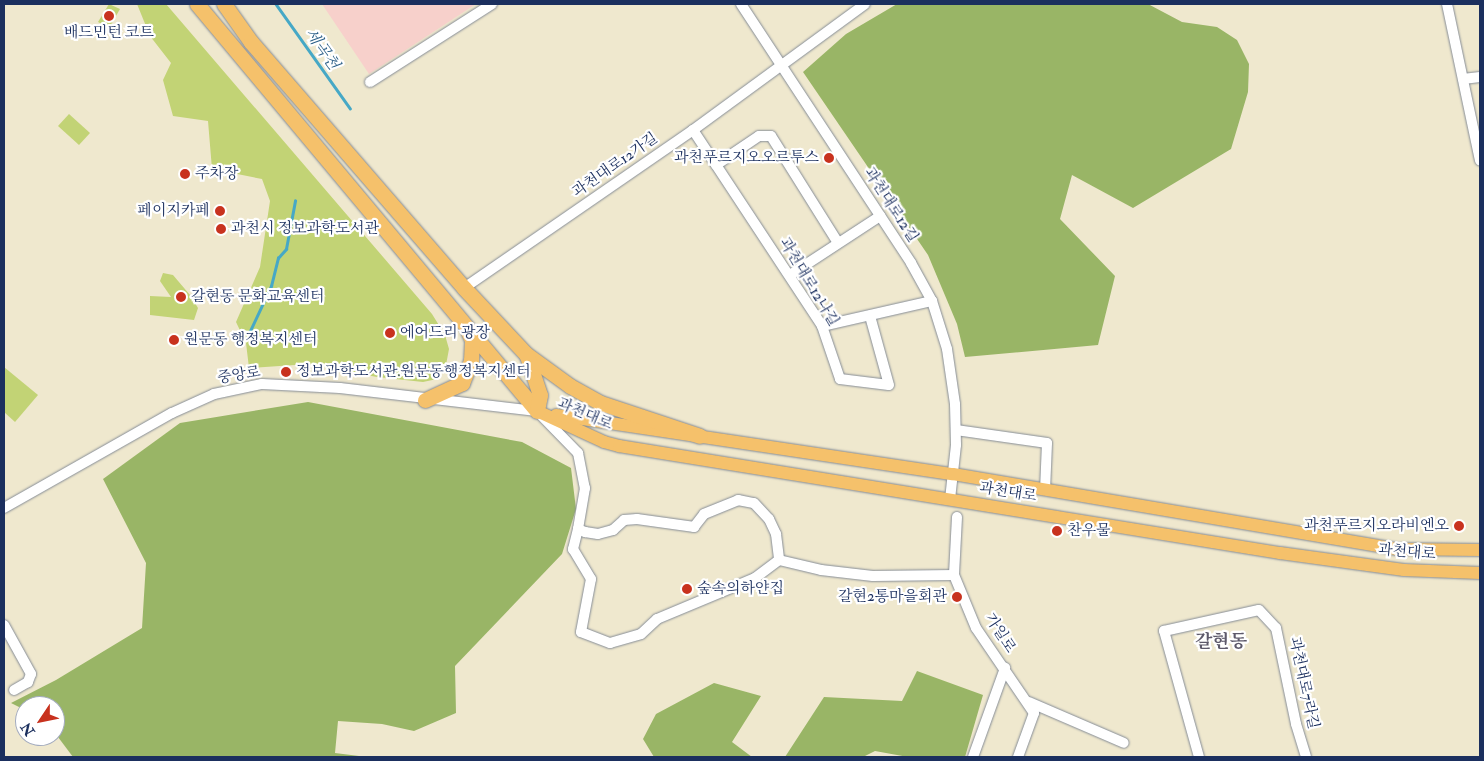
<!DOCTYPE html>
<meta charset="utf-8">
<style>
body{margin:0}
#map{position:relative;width:1484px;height:761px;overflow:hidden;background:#efe8ce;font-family:"IM FELL Double Pica","Noto Serif KR",serif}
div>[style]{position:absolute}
.built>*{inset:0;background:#f7d0cb}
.green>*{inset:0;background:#c2d375}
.forest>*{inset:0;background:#99b566}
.stream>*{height:2.5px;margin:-1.25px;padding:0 1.25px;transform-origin:1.25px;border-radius:1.25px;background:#46a8c6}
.roads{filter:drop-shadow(0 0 1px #858c96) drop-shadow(0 0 1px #858c96)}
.minor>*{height:10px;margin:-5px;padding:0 5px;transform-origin:5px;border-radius:5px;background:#fff}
.major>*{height:12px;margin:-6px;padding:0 6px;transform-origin:6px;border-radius:6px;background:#f5c16b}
.highway>*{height:15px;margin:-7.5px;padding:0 7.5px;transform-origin:7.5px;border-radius:7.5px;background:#f5c16b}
.dots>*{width:14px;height:14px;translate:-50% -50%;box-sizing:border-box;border:2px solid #fff;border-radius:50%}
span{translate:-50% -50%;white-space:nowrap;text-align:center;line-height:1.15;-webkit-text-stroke:4.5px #fff;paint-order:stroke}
.poi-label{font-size:15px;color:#1b2f5e}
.right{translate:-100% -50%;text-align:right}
.left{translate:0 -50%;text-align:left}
.street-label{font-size:15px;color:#1b2f5e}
.water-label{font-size:16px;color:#2c5f88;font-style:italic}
.quarter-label{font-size:18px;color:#5d596a;font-weight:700}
.frame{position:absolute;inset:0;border:5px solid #1b2f5e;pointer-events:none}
.north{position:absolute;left:15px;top:696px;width:50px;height:50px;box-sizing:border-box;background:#fff;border:1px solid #a4acbf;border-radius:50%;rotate:236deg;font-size:14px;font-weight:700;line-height:20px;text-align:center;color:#1b2f5e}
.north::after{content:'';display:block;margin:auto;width:18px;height:22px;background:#c8321e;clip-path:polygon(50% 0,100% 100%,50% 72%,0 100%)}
</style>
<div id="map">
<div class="built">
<i style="clip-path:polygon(322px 4px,476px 4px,369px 74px)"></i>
</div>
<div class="green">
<i style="clip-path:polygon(109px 4px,120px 9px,109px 28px,98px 22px)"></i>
<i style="clip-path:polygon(137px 4px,166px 4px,432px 314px,445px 335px,449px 349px,446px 365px,437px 379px,423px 382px,377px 377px,309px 364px,249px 368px,246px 343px,236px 322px,260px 267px,270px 201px,262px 179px,212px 169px,208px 121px,173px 116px,163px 80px,171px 63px,150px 36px)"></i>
<i style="clip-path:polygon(69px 114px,90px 133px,79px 145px,58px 126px)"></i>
<i style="clip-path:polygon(163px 273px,173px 275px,190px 295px,198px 308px,194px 320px,150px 315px,150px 296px,171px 297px,160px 281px)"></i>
<i style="clip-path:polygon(4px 367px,38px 395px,15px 422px,4px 412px)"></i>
</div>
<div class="forest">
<i style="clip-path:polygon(897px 4px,1148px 4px,1182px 22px,1217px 27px,1237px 40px,1249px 64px,1248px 92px,1231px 149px,1133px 208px,1072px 175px,1060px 219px,1115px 276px,1098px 345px,965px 357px,957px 324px,928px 255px,803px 72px,846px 34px)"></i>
<i style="clip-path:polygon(308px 402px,522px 442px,571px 468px,576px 509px,562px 554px,455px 666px,456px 713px,414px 731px,382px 724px,338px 721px,335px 753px,367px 757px,73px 757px,55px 733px,55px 706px,25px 706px,25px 710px,11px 703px,56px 680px,142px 628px,146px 563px,103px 479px,180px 423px)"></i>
<i style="clip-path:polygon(917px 671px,983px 695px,965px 757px,908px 757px,875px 751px,863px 757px,785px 757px,824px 697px,902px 701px)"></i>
<i style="clip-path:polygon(714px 683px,761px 696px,732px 742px,752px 757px,654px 757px,643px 739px,656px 714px)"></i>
</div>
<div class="stream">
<i style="left:276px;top:4px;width:128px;rotate:54.6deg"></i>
<i style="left:249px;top:333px;width:52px;rotate:-64.9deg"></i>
<i style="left:271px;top:286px;width:29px;rotate:-76deg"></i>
<i style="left:278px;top:258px;width:12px;rotate:-48deg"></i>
<i style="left:286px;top:249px;width:49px;rotate:-79.4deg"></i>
</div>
<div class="roads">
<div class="minor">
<i style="left:741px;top:4px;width:310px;rotate:56.7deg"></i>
<i style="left:911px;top:263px;width:43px;rotate:61.1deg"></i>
<i style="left:932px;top:301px;width:50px;rotate:72.6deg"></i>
<i style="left:947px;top:349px;width:56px;rotate:81.7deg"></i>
<i style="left:955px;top:404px;width:41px;rotate:88.6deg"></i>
<i style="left:956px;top:445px;width:54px;rotate:96.3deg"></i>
<i style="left:1447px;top:4px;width:160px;rotate:78.1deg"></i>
<i style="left:1463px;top:79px;width:17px;rotate:-7deg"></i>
<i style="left:370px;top:82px;width:145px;rotate:-32.6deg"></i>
<i style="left:693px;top:130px;width:235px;rotate:56.6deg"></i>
<i style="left:822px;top:326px;width:56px;rotate:71.2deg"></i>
<i style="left:840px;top:379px;width:49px;rotate:7deg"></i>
<i style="left:889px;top:385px;width:72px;rotate:-105.4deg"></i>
<i style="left:716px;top:165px;width:52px;rotate:-34deg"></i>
<i style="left:759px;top:136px;width:12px"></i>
<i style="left:771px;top:136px;width:126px;rotate:57.9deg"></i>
<i style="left:790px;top:275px;width:108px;rotate:-33.2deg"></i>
<i style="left:464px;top:288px;width:278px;rotate:-34.6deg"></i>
<i style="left:693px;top:130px;width:213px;rotate:-36.2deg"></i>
<i style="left:822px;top:326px;width:113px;rotate:-12.8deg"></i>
<i style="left:956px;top:430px;width:92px;rotate:8.1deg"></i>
<i style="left:1047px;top:443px;width:47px;rotate:92.4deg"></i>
<i style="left:4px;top:508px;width:193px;rotate:-29.5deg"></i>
<i style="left:172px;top:413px;width:46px;rotate:-24.3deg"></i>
<i style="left:214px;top:394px;width:49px;rotate:-11.8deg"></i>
<i style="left:262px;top:384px;width:78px;rotate:2.9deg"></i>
<i style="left:340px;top:388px;width:198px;rotate:6.7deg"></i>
<i style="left:537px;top:411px;width:59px;rotate:45.7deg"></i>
<i style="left:578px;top:453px;width:36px;rotate:79deg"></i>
<i style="left:585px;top:488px;width:42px;rotate:99.7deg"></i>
<i style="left:578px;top:529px;width:8px;rotate:23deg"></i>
<i style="left:585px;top:532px;width:13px;rotate:9deg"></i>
<i style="left:598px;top:534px;width:16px;rotate:-15deg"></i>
<i style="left:613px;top:530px;width:15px;rotate:-42deg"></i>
<i style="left:624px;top:520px;width:13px;rotate:-4deg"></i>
<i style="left:637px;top:519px;width:58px;rotate:8deg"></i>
<i style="left:694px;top:527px;width:16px;rotate:-52deg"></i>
<i style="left:704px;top:514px;width:37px;rotate:-22deg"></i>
<i style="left:738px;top:500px;width:16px;rotate:11deg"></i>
<i style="left:754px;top:503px;width:22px;rotate:47deg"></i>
<i style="left:769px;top:519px;width:17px;rotate:65deg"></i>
<i style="left:776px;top:534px;width:26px;rotate:83deg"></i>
<i style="left:779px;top:560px;width:43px;rotate:13.4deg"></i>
<i style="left:821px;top:570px;width:52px;rotate:6.6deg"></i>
<i style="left:873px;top:576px;width:81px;rotate:-0.7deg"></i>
<i style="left:957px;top:517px;width:58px;rotate:93deg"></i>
<i style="left:954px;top:575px;width:57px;rotate:67.5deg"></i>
<i style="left:976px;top:628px;width:103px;rotate:55.7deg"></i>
<i style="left:1034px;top:713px;width:47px;rotate:110deg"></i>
<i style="left:578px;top:529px;width:21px;rotate:104deg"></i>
<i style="left:573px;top:549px;width:35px;rotate:59deg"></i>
<i style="left:591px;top:579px;width:54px;rotate:100.7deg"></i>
<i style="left:581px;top:632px;width:31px;rotate:21deg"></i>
<i style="left:610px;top:643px;width:32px;rotate:-16deg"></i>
<i style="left:641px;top:634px;width:22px;rotate:-43deg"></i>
<i style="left:657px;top:619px;width:106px;rotate:-22.7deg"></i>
<i style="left:755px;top:578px;width:30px;rotate:-37deg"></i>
<i style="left:4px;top:625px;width:56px;rotate:61.1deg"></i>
<i style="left:31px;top:674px;width:9px;rotate:111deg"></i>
<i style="left:28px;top:682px;width:16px;rotate:150deg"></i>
<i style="left:1029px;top:702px;width:103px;rotate:23.3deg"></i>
<i style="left:973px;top:757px;width:95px;rotate:-70.2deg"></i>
<i style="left:1199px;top:757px;width:131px;rotate:-105.5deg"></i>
<i style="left:1164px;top:631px;width:97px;rotate:-12.5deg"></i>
<i style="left:1259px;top:610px;width:25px;rotate:47deg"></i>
<i style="left:1276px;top:628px;width:98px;rotate:78.2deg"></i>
<i style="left:1296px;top:724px;width:34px;rotate:73deg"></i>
</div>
<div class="major">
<i style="left:537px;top:411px;width:74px;rotate:24.8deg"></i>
<i style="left:604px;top:442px;width:16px;rotate:15deg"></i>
<i style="left:619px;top:446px;width:670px;rotate:9.2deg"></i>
<i style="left:1280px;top:553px;width:125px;rotate:7.8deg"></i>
<i style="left:1404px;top:570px;width:76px;rotate:2.3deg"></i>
<i style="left:556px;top:415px;width:401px;rotate:8.5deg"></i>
<i style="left:953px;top:474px;width:451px;rotate:9.6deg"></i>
<i style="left:1398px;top:549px;width:82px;rotate:0.7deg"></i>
</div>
<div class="highway">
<i style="left:197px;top:4px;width:530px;rotate:50.13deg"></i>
<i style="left:224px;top:4px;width:47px;rotate:54.6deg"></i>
<i style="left:251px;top:42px;width:325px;rotate:49.1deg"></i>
<i style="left:464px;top:288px;width:91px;rotate:46.8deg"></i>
<i style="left:526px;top:354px;width:54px;rotate:36deg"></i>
<i style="left:570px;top:386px;width:35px;rotate:29deg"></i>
<i style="left:601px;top:403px;width:104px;rotate:18.4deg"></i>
<i style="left:527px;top:356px;width:41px;rotate:71.6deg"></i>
<i style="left:540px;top:395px;width:16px;rotate:101deg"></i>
<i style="left:425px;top:400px;width:41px;rotate:-24.7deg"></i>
<i style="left:462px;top:383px;width:24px;rotate:-68deg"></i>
<i style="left:471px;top:361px;width:21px;rotate:-87deg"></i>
<i style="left:472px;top:340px;width:10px;rotate:-114deg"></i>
</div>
</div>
<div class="dots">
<i style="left:109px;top:16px;background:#c8321e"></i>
<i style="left:829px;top:158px;background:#c8321e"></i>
<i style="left:185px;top:174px;background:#c8321e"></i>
<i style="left:220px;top:211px;background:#c8321e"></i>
<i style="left:221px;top:229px;background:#c8321e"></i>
<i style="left:181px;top:297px;background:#c8321e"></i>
<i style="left:390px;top:333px;background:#c8321e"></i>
<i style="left:174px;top:340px;background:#c8321e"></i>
<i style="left:286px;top:372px;background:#c8321e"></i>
<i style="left:1459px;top:526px;background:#c8321e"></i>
<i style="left:1057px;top:531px;background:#c8321e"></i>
<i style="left:687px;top:589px;background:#c8321e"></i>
<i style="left:957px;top:597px;background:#c8321e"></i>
</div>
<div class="poi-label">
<span style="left:109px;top:33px">배드민턴 코트</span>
<span class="right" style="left:819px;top:158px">과천푸르지오오르투스</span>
<span class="left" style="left:195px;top:174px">주차장</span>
<span class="right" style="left:210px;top:211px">페이지카페</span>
<span class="left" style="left:231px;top:229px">과천시 정보과학도서관</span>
<span class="left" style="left:191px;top:297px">갈현동 문화교육센터</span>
<span class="left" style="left:400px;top:333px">에어드리 광장</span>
<span class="left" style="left:184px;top:340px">원문동 행정복지센터</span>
<span class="left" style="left:296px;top:372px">정보과학도서관.원문동행정복지센터</span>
<span class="right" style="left:1449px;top:526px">과천푸르지오라비엔오</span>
<span class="left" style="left:1067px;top:531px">찬우물</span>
<span class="left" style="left:697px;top:589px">숲속의하얀집</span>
<span class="right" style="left:947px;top:597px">갈현2통마을회관</span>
</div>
<div class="street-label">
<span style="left:615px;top:165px;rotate:-35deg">과천대로12가길</span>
<span style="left:891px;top:205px;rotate:57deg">과천대로12길</span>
<span style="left:809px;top:282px;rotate:59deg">과천대로12나길</span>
<span style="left:239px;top:375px;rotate:-9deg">중앙로</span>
<span style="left:585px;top:414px;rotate:23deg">과천대로</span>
<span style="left:1008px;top:492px;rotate:9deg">과천대로</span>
<span style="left:1407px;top:552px;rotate:5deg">과천대로</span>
<span style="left:1000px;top:633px;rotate:57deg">가일로</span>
<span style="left:1304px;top:683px;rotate:78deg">과천대로7라길</span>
</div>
<div class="water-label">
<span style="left:322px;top:49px;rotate:55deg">세곡천</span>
</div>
<div class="quarter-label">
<span style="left:1221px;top:642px">갈현동</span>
</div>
<div class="frame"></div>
<div class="north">N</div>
</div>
